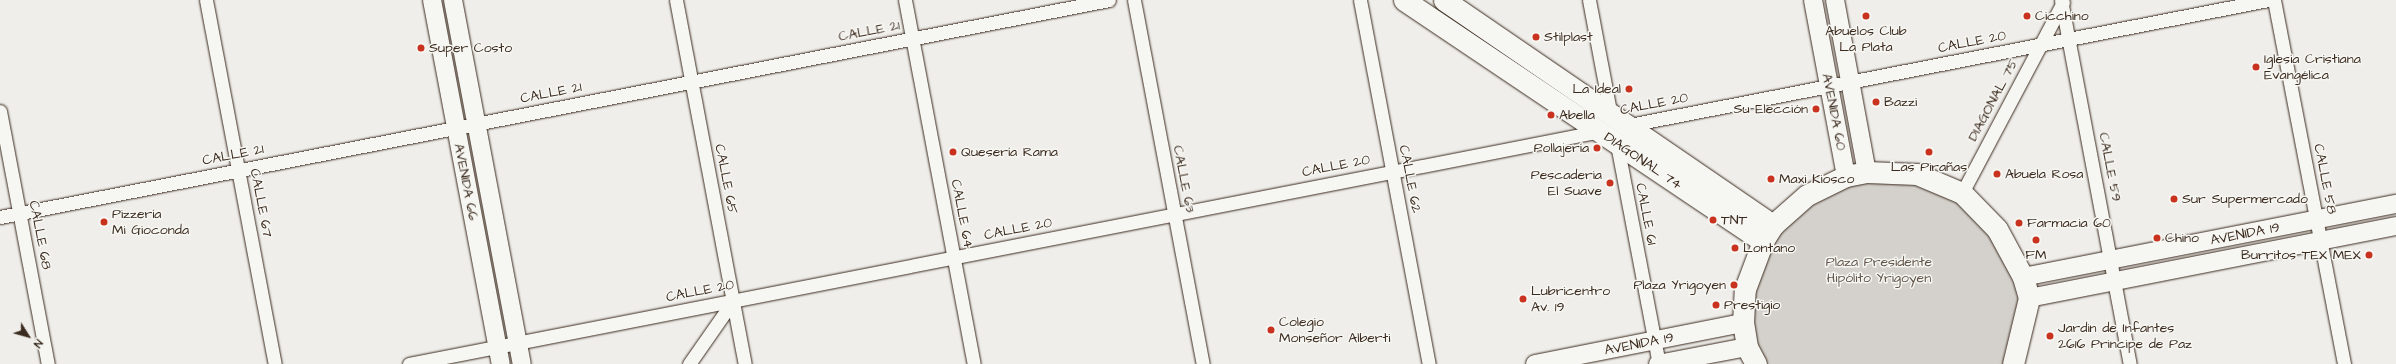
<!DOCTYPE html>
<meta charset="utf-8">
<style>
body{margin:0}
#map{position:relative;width:2396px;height:364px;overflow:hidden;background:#efeeea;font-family:"Architects Daughter",sans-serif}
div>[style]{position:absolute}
.green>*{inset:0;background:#d4d1cc}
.roads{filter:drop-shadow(0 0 1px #3b2a1e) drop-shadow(0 0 1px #3b2a1e)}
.minor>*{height:13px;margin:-6.5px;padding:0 6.5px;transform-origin:6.5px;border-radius:6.5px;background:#f6f6f2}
.secondary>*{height:18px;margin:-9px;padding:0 9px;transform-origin:9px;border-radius:9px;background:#f6f6f2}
.primary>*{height:21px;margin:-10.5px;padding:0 10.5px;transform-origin:10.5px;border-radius:10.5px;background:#f6f6f2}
.dots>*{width:11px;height:11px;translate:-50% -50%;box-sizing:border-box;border:2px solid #f6f6f2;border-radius:50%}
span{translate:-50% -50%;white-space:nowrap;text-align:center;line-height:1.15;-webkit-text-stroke:3px #f6f6f2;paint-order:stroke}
.poi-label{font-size:14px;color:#3b2a1e}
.left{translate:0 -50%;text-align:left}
.right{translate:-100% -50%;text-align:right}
.street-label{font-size:14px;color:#3b2a1e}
.park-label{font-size:14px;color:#61544a}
.north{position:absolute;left:8px;top:316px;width:40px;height:40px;-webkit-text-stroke:3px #f6f6f2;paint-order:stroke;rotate:127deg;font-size:11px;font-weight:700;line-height:16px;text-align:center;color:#3b2a1e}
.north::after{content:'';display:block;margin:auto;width:14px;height:18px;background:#3b2a1e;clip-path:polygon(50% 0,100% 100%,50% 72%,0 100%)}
</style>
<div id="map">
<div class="green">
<i style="clip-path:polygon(1848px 179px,1938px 186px,1988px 223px,2023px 300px,2008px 364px,1764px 364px,1756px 356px,1749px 315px,1767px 245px,1789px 215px)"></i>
</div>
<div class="roads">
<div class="minor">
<i style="left:206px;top:0;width:370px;rotate:79.3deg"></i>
<i style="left:676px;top:0;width:370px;rotate:79.3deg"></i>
<i style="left:905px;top:0;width:370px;rotate:79.3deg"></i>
<i style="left:1134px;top:0;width:370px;rotate:79.3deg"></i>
<i style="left:1360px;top:0;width:370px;rotate:79.3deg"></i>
<i style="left:1589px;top:0;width:118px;rotate:79.3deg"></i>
<i style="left:2061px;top:0;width:370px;rotate:79.3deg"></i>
<i style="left:2274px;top:0;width:371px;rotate:79.1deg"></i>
<i style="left:0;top:111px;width:258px;rotate:79.3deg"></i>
<i style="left:1624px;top:126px;width:656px;rotate:-11.07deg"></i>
<i style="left:1616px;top:139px;width:229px;rotate:79.2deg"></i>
<i style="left:1962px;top:193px;width:216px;rotate:-62.1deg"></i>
<i style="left:0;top:217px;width:1130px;rotate:-11.07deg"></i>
<i style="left:409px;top:364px;width:1215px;rotate:-11.06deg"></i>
<i style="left:689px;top:364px;width:77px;rotate:-55.1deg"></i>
</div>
<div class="secondary">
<i style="left:432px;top:0;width:370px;rotate:79.3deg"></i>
<i style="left:453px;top:0;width:370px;rotate:79.3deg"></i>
<i style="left:1813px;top:0;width:179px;rotate:79.4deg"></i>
<i style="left:1835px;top:0;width:175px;rotate:79.5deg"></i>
<i style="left:2023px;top:277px;width:380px;rotate:-11.1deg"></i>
<i style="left:2029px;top:298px;width:374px;rotate:-11.1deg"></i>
<i style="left:1535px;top:364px;width:212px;rotate:-11.2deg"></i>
<i style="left:1658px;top:364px;width:91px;rotate:-10.8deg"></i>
</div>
<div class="primary">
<i style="left:1404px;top:0;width:432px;rotate:33.9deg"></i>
<i style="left:1444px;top:0;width:399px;rotate:34.4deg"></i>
<i style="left:1756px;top:364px;width:19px;rotate:-118deg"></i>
<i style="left:1747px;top:347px;width:24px;rotate:-99deg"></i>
<i style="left:1743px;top:323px;width:34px;rotate:-87deg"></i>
<i style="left:1745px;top:289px;width:51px;rotate:-69.4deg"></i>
<i style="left:1763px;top:241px;width:19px;rotate:-58deg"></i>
<i style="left:1773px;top:225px;width:45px;rotate:-41.4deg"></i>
<i style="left:1807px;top:195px;width:43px;rotate:-26deg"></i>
<i style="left:1846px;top:176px;width:21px;rotate:-11deg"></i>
<i style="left:1867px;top:172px;width:50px;rotate:2.3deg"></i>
<i style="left:1917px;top:174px;width:49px;rotate:22.9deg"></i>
<i style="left:1962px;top:193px;width:50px;rotate:45.8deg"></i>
<i style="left:1997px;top:229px;width:55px;rotate:61.6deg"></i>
<i style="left:2023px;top:277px;width:22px;rotate:74deg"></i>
<i style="left:2029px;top:298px;width:68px;rotate:103.6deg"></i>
</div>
</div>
<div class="dots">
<i style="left:1866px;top:16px;background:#c8321e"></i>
<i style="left:2027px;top:16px;background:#c8321e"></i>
<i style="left:1536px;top:37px;background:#c8321e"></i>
<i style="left:421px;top:48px;background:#c8321e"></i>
<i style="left:2256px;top:67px;background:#c8321e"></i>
<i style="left:1629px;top:89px;background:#c8321e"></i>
<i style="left:1876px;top:102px;background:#c8321e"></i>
<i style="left:1816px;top:109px;background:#c8321e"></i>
<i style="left:1551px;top:115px;background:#c8321e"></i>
<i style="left:1597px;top:148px;background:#c8321e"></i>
<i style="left:953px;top:152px;background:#c8321e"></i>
<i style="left:1929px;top:152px;background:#c8321e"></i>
<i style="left:1997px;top:174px;background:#c8321e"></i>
<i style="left:1771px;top:179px;background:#c8321e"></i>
<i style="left:1610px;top:183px;background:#c8321e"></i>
<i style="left:2174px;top:199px;background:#c8321e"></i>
<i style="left:1713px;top:220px;background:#c8321e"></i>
<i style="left:104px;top:222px;background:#c8321e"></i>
<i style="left:2019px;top:223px;background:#c8321e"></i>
<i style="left:2157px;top:238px;background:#c8321e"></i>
<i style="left:2036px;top:240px;background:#c8321e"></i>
<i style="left:1735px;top:248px;background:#c8321e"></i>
<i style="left:2369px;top:255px;background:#c8321e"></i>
<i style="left:1734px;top:285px;background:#c8321e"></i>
<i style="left:1523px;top:299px;background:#c8321e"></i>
<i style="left:1716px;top:305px;background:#c8321e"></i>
<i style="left:1271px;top:330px;background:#c8321e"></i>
<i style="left:2050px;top:336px;background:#c8321e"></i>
</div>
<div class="poi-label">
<span class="left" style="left:2035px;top:16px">Cicchino</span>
<span style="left:1866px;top:39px">Abuelos Club<br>La Plata</span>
<span class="left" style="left:1544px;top:37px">Stilplast</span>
<span class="left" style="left:429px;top:48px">Super Costo</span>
<span class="left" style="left:2264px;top:67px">Iglesia Cristiana<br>Evangélica</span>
<span class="right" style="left:1621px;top:89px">La Ideal</span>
<span class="left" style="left:1884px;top:102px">Bazzi</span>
<span class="right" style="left:1808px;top:109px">Su Elección</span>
<span class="left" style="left:1559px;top:115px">Abella</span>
<span class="right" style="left:1589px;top:148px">Pollajería</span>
<span class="left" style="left:961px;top:152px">Quesería Rama</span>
<span style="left:1929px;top:167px">Las Pirañas</span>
<span class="left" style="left:2005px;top:174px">Abuela Rosa</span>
<span class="right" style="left:1602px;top:183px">Pescaderia<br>El Suave</span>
<span class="left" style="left:1779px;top:179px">Maxi Kiosco</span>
<span class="left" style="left:2182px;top:199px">Sur Supermercado</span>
<span class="left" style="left:112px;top:222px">Pizzería<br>Mi Gioconda</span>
<span class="left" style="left:1721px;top:220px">TNT</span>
<span class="left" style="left:2027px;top:223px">Farmacia 60</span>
<span class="left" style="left:2165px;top:238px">Chino</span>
<span class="left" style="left:1743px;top:248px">Lontano</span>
<span style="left:2036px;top:255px">FM</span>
<span class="right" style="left:2361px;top:255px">Burritos TEX MEX</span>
<span class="right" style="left:1726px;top:285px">Plaza Yrigoyen</span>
<span class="left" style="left:1531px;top:299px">Lubricentro<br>Av. 19</span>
<span class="left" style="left:1724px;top:305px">Prestigio</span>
<span class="left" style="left:1279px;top:330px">Colegio<br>Monseñor Alberti</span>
<span class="left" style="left:2058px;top:336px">Jardin de Infantes<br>2616 Principe de Paz</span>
</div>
<div class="street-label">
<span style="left:869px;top:31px;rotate:-11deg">CALLE 21</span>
<span style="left:1972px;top:42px;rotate:-11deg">CALLE 20</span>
<span style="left:551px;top:93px;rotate:-11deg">CALLE 21</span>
<span style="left:1993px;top:100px;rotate:-62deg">DIAGONAL 75</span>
<span style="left:1654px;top:104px;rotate:-11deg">CALLE 20</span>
<span style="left:1834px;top:112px;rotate:79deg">AVENIDA 60</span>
<span style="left:233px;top:155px;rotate:-11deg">CALLE 21</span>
<span style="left:1643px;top:161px;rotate:34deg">DIAGONAL 74</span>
<span style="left:1336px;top:166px;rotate:-11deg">CALLE 20</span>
<span style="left:2110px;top:167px;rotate:79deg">CALLE 59</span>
<span style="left:726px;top:179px;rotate:79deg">CALLE 65</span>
<span style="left:1184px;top:179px;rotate:79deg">CALLE 63</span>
<span style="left:1410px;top:179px;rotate:79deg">CALLE 62</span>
<span style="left:2325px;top:179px;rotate:79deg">CALLE 58</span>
<span style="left:466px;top:182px;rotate:79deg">AVENIDA 66</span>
<span style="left:261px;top:203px;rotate:79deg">CALLE 67</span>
<span style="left:962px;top:214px;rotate:79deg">CALLE 64</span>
<span style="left:1646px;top:214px;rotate:79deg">CALLE 61</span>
<span style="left:1018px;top:229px;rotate:-11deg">CALLE 20</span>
<span style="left:2245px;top:234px;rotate:-11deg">AVENIDA 19</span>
<span style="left:40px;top:235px;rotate:79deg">CALLE 68</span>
<span style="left:700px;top:291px;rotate:-11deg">CALLE 20</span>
<span style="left:1639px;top:344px;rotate:-11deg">AVENIDA 19</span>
</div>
<div class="park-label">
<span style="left:1879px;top:270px">Plaza Presidente<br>Hipólito Yrigoyen</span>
</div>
<div class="north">N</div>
</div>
